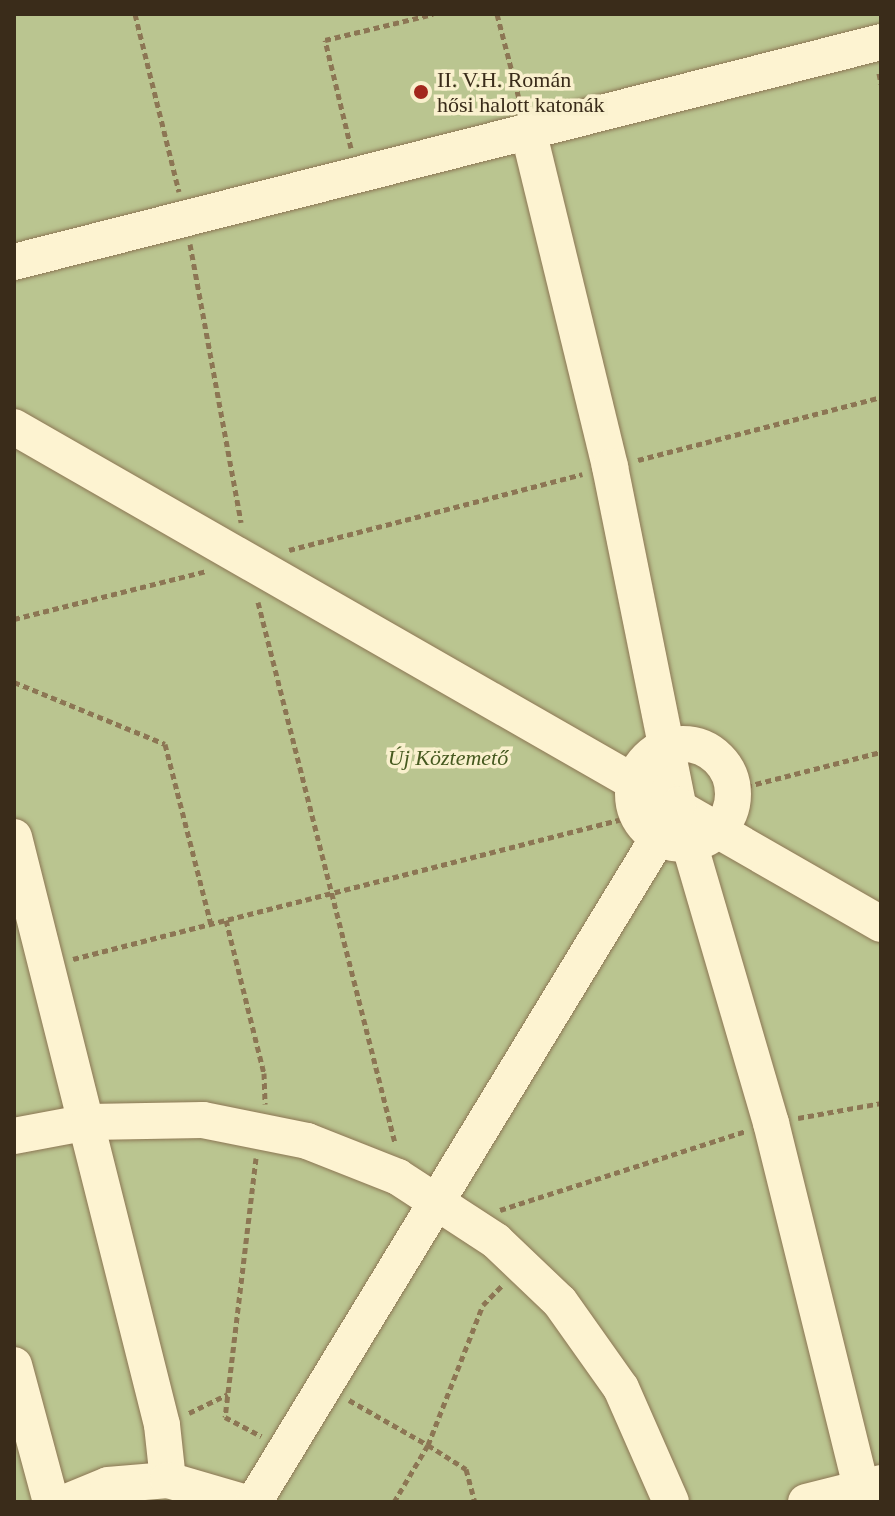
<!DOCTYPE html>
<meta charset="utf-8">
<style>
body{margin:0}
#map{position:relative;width:895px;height:1516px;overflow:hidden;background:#f3e7bd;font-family:"Times New Roman",serif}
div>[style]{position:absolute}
.cemetery>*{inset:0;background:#bac590}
.path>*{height:5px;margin-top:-2.5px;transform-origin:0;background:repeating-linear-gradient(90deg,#8c7654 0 6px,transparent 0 10px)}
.roads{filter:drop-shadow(0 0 2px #8c7654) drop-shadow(0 0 2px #8c7654)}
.minor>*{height:36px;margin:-18px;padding:0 18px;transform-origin:18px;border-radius:18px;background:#fdf3d1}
.minor>.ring{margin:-18px;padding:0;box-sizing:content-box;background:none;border:36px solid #fdf3d1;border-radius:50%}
.dots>*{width:22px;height:22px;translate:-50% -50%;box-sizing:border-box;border:4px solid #f9f0cd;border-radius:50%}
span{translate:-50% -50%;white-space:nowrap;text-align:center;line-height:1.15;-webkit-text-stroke:7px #f9f0cd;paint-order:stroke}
.poi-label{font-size:22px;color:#3a2c1a}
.left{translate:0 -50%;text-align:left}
.park-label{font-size:22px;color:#45591f;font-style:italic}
.frame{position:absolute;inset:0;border:16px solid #3a2c1a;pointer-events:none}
</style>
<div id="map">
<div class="cemetery">
<i style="clip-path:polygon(14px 14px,881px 14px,881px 1502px,14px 1502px)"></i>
</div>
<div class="path">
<i style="left:135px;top:14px;width:183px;rotate:76.1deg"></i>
<i style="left:497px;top:14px;width:91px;rotate:75.4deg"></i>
<i style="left:879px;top:73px;width:11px;rotate:80deg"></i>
<i style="left:351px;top:148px;width:111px;rotate:-103.5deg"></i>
<i style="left:325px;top:40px;width:111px;rotate:-13.5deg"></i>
<i style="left:190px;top:244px;width:283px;rotate:79.6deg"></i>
<i style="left:638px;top:460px;width:251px;rotate:-14.5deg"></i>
<i style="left:289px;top:550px;width:303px;rotate:-14.5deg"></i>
<i style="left:258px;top:602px;width:558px;rotate:75.79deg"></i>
<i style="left:14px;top:619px;width:198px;rotate:-14deg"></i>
<i style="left:14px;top:682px;width:163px;rotate:22.3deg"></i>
<i style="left:165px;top:744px;width:186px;rotate:75.7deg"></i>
<i style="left:717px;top:794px;width:169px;rotate:-14.4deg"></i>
<i style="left:226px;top:920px;width:158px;rotate:76.1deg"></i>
<i style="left:264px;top:1073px;width:31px;rotate:88deg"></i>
<i style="left:73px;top:959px;width:579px;rotate:-14.3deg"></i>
<i style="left:798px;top:1118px;width:84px;rotate:-10.2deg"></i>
<i style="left:256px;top:1158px;width:261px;rotate:96.8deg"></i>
<i style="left:225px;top:1417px;width:41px;rotate:27.8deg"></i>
<i style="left:500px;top:1210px;width:258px;rotate:-17.8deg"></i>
<i style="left:349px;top:1400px;width:91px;rotate:29.7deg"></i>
<i style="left:428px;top:1445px;width:150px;rotate:-68.6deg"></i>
<i style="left:483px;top:1305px;width:29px;rotate:-46deg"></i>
<i style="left:189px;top:1413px;width:43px;rotate:-26deg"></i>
<i style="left:394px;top:1502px;width:66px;rotate:-59.2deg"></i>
<i style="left:428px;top:1445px;width:45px;rotate:32.3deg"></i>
<i style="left:466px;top:1469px;width:34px;rotate:75deg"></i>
</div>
<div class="roads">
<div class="minor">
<i style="left:528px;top:130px;width:347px;rotate:76.3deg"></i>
<i style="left:610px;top:467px;width:345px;rotate:78.6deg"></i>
<i style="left:678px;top:805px;width:331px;rotate:73.7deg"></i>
<i style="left:771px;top:1123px;width:390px;rotate:76.1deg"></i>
<i style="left:14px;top:262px;width:894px;rotate:-14.24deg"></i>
<i style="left:14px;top:427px;width:999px;rotate:29.82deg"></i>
<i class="ring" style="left:633px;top:744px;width:64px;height:64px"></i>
<i style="left:14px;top:837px;width:606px;rotate:75.87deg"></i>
<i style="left:162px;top:1425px;width:55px;rotate:83.8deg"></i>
<i style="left:14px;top:1136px;width:76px;rotate:-10.6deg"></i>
<i style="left:89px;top:1122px;width:114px;rotate:-1deg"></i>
<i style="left:203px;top:1120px;width:106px;rotate:11.4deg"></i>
<i style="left:307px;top:1141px;width:98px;rotate:21.6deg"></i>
<i style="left:398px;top:1177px;width:117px;rotate:33.1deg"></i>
<i style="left:496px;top:1241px;width:88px;rotate:43.6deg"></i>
<i style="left:560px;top:1302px;width:105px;rotate:54.7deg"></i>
<i style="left:621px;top:1388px;width:124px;rotate:66.3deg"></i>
<i style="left:14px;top:1365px;width:142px;rotate:74.9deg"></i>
<i style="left:67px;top:1502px;width:44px;rotate:-22.5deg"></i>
<i style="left:108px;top:1485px;width:60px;rotate:-4.8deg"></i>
<i style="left:168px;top:1480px;width:78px;rotate:16.3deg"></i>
<i style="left:254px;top:1502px;width:816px;rotate:-58.69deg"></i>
<i style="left:806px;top:1502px;width:77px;rotate:-14.2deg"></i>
</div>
</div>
<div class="dots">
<i style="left:421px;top:92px;background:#a2271d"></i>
</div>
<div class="poi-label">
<span class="left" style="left:437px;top:92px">II. V.H. Román<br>hősi halott katonák</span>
</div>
<div class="park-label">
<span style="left:448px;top:758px">Új Köztemető</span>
</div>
<div class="frame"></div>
</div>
